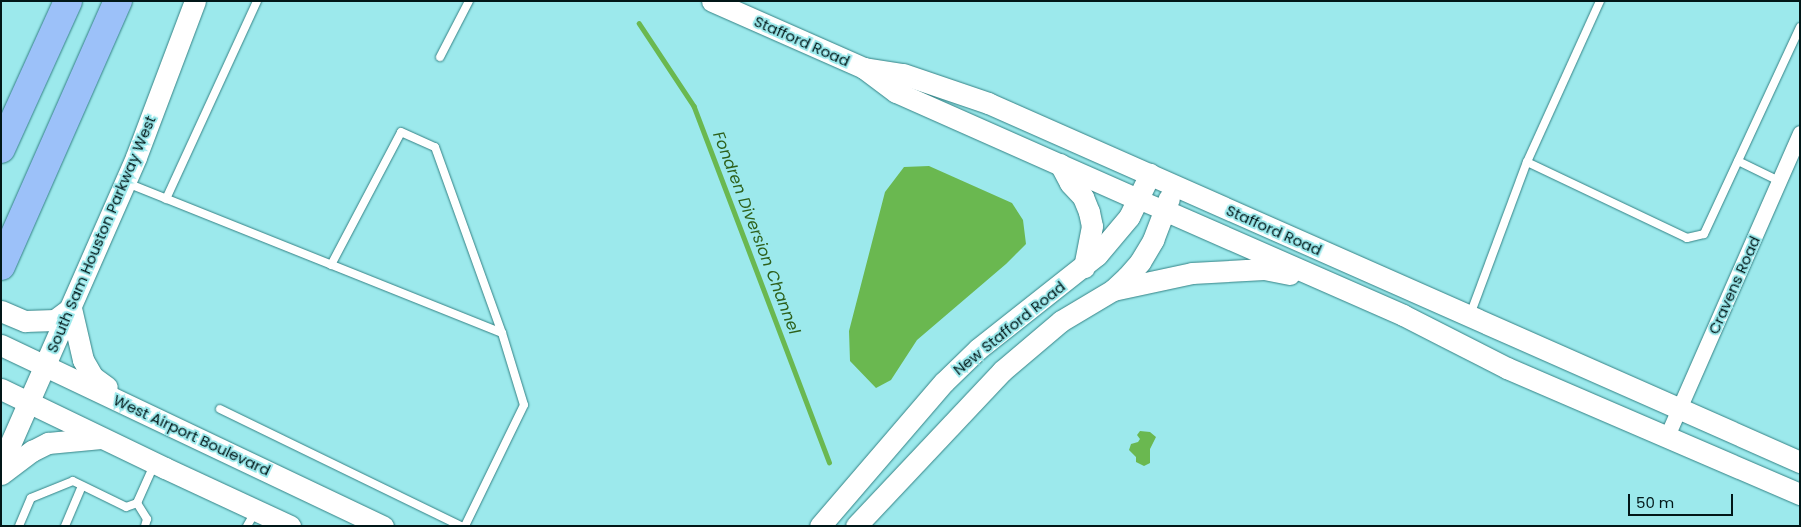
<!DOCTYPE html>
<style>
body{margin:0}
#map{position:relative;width:1801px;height:527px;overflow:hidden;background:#9ce9ec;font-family:Poppins,sans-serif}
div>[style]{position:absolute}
.water>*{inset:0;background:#6ab850}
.stream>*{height:4.5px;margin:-2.25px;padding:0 2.25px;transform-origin:2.25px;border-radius:2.25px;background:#6ab850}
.roads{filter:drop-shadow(0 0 1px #348285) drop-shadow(0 0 1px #348285)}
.service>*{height:8px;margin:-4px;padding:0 4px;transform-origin:4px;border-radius:4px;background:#fff}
.minor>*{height:15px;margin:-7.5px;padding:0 7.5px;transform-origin:7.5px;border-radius:7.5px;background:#fff}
.tertiary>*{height:19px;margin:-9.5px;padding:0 9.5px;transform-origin:9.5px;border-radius:9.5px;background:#fff}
.secondary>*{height:21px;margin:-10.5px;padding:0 10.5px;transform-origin:10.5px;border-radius:10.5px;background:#fff}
.motorway>*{height:28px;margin:-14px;padding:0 14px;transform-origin:14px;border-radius:14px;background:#9cc1f9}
span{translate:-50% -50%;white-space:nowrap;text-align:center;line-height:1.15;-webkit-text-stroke:4px #9ce9ec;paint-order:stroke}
.street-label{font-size:15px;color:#011718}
.water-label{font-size:16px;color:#2d601b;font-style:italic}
.frame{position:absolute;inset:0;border:2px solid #011718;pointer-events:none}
.scale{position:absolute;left:1628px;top:494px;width:105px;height:22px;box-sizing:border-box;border:2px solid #011718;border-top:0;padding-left:6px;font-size:15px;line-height:18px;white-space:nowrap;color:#011718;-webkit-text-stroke:4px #9ce9ec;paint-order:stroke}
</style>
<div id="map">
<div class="water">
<i style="clip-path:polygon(929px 166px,1012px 203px,1023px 220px,1026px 244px,1006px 264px,917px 340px,891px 380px,876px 388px,850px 361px,849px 331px,885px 192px,904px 167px)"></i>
<i style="clip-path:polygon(1140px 431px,1150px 432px,1156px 437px,1150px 449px,1150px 463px,1144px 466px,1136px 462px,1136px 457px,1129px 450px,1131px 444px,1138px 442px,1140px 439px,1137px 435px)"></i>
</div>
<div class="stream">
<i style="left:639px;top:23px;width:100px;rotate:56.5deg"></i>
<i style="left:694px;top:106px;width:381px;rotate:69.2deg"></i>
</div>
<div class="roads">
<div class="service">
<i style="left:440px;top:57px;width:63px;rotate:-62.6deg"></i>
<i style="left:1738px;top:161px;width:46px;rotate:26deg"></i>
<i style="left:1527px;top:162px;width:177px;rotate:25.4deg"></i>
<i style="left:1687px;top:238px;width:17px;rotate:-13deg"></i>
<i style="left:1704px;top:234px;width:228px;rotate:-65.1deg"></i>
<i style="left:127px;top:183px;width:404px;rotate:21.8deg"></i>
<i style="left:502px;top:333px;width:75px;rotate:73deg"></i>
<i style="left:524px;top:405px;width:135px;rotate:116deg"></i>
<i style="left:166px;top:199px;width:218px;rotate:-65.3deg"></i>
<i style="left:331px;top:265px;width:150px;rotate:-62.2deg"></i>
<i style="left:401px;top:132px;width:37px;rotate:24deg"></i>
<i style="left:435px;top:147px;width:198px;rotate:70.2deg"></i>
<i style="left:1470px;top:315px;width:163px;rotate:-69.6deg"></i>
<i style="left:1527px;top:162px;width:177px;rotate:-65.6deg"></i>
<i style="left:220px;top:409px;width:268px;rotate:25.9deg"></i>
<i style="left:137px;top:503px;width:19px;rotate:58deg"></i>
<i style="left:147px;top:519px;width:7px;rotate:106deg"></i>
<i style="left:19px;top:526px;width:30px;rotate:-67deg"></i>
<i style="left:31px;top:498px;width:45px;rotate:-22deg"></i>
<i style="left:73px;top:481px;width:59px;rotate:26.1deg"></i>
<i style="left:126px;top:507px;width:12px;rotate:-20deg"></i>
<i style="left:137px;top:503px;width:42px;rotate:-65.9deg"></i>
<i style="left:65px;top:526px;width:43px;rotate:-67deg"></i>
<i style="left:247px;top:526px;width:16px;rotate:-60deg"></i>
</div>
<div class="minor">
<i style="left:1667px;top:436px;width:331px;rotate:-66.3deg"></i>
</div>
<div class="tertiary">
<i style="left:1138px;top:199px;width:28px;rotate:23deg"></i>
</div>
<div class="secondary">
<i style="left:712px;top:1px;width:166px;rotate:23.8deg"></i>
<i style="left:864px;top:68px;width:40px;rotate:37deg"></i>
<i style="left:896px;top:92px;width:265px;rotate:23.9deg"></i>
<i style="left:864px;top:68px;width:39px;rotate:9deg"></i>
<i style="left:903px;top:74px;width:90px;rotate:18.8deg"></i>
<i style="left:988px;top:103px;width:888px;rotate:23.85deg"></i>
<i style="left:1060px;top:164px;width:21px;rotate:62deg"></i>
<i style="left:1070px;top:183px;width:19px;rotate:47deg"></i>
<i style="left:1083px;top:197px;width:16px;rotate:68deg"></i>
<i style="left:1089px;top:212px;width:14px;rotate:78deg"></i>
<i style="left:1092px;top:226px;width:42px;rotate:101deg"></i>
<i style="left:1164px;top:210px;width:261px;rotate:23.7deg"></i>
<i style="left:1403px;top:315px;width:117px;rotate:27deg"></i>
<i style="left:1507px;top:368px;width:319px;rotate:23.3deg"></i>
<i style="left:1113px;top:290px;width:81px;rotate:-12.1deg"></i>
<i style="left:1192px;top:273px;width:72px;rotate:-3.2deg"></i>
<i style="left:1264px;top:269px;width:26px;rotate:11deg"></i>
<i style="left:1px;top:311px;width:26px;rotate:23deg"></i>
<i style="left:25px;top:321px;width:30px;rotate:-2deg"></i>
<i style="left:55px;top:320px;width:20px;rotate:-37deg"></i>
<i style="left:71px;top:308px;width:53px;rotate:77deg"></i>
<i style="left:83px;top:360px;width:20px;rotate:60deg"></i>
<i style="left:93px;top:377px;width:17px;rotate:36deg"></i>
<i style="left:1px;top:345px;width:423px;rotate:25.4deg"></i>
<i style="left:1px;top:389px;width:182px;rotate:25.7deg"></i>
<i style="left:165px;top:468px;width:138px;rotate:24.9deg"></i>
<i style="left:1px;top:465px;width:336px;rotate:-66.3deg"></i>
<i style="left:136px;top:157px;width:167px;rotate:-69.3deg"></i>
<i style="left:1px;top:474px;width:39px;rotate:-37deg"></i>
<i style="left:32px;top:451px;width:18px;rotate:-27deg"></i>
<i style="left:48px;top:443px;width:53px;rotate:-5.4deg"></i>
<i style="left:820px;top:526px;width:190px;rotate:-49.3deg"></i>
<i style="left:944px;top:382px;width:47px;rotate:-44.1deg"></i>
<i style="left:978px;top:349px;width:152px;rotate:-38.3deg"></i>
<i style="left:1097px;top:255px;width:50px;rotate:-49.9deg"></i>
<i style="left:1129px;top:217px;width:48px;rotate:-64deg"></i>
<i style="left:856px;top:526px;width:213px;rotate:-46.7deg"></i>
<i style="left:1002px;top:371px;width:77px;rotate:-40.3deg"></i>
<i style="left:1061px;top:321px;width:61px;rotate:-30.8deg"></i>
<i style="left:1113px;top:290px;width:19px;rotate:-43deg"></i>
<i style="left:1127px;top:277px;width:20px;rotate:-49deg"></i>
<i style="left:1140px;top:262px;width:26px;rotate:-59deg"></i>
<i style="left:1153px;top:240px;width:45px;rotate:-69.1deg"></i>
</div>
<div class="motorway">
<i style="left:1px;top:149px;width:162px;rotate:-65.6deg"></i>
<i style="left:1px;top:266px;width:290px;rotate:-66.2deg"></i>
</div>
</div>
<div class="street-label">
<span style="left:802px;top:41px;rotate:24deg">Stafford Road</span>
<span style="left:1274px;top:230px;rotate:24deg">Stafford Road</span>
<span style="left:101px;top:234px;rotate:-67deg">South Sam Houston Parkway West</span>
<span style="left:1734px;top:285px;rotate:-66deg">Cravens Road</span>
<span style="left:1009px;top:328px;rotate:-39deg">New Stafford Road</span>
<span style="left:192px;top:435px;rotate:25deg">West Airport Boulevard</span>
</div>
<div class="water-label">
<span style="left:756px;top:233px;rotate:69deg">Fondren Diversion Channel</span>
</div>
<div class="frame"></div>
<div class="scale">50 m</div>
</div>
